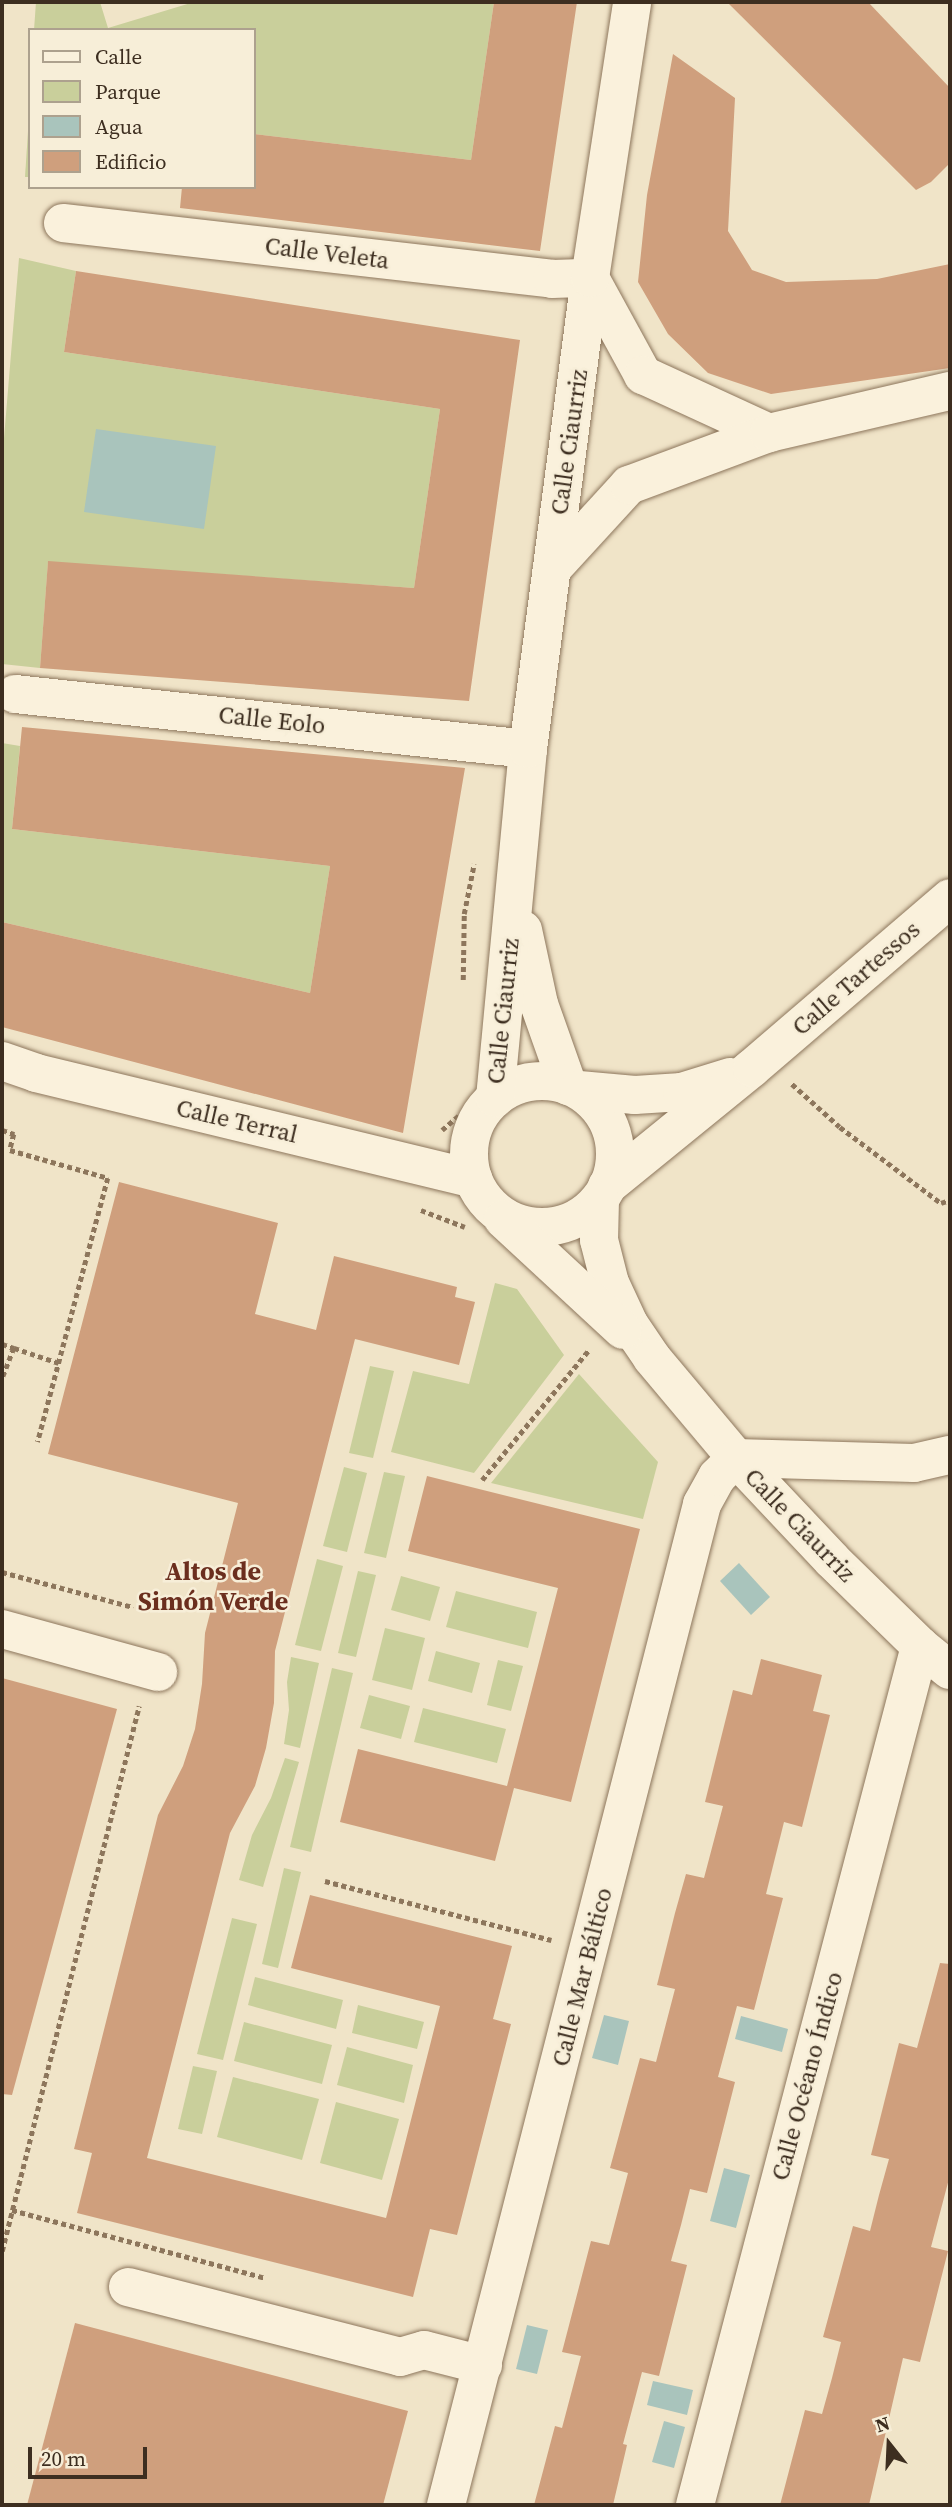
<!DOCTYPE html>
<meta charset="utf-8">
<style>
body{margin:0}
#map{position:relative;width:952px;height:2507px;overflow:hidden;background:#f0e4c8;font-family:"Source Serif 4",serif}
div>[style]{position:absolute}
.green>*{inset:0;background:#c9cf9b}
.water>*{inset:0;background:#a9c4bc}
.building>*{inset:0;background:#cf9f7d}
.path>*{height:4.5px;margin-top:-2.25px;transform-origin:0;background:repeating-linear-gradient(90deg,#8d765c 0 5px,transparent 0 8.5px)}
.roads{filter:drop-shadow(0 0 2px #8d765c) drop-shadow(0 0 2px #8d765c)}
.minor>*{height:38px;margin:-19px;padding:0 19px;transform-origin:19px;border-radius:19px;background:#faf1dc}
.minor>.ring{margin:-19px;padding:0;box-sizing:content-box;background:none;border:38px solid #faf1dc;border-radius:50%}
span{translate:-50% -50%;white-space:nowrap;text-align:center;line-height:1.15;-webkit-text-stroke:5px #f7eed8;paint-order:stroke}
.street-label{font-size:24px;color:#3d2e20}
.neighbourhood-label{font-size:26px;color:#6b2e1e;font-weight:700}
.frame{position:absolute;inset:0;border:4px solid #3d2e20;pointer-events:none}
.legend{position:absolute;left:28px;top:28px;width:228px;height:161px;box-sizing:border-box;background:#f7eed8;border:2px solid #ada18e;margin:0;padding:9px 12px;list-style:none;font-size:21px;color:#3d2e20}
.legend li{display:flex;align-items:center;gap:14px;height:35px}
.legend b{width:35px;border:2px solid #ada18e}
.north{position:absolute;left:854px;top:2409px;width:70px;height:70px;-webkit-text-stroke:5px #f7eed8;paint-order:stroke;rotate:342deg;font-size:19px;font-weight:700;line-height:28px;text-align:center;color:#3d2e20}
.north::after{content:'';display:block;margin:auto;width:24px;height:32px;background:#3d2e20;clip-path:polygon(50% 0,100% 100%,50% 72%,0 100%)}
.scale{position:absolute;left:28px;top:2447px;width:119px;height:32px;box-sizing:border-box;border:4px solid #3d2e20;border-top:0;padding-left:9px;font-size:21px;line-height:24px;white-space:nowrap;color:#3d2e20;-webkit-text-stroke:5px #f7eed8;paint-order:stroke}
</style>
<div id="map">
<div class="green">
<i style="clip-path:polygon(36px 2px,100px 2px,108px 28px,194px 2px,494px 2px,471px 160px,254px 134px,254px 30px,34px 30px)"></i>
<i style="clip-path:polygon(30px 101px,30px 177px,25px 177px)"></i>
<i style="clip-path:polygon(19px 258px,76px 271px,64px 352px,440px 409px,414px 588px,48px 562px,40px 668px,2px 664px,2px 462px)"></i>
<i style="clip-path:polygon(2px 743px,20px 746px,12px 829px,330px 866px,310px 993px,2px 922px)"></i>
<i style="clip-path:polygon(495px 1283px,517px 1289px,564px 1355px,474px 1473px,391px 1452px,413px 1371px,469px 1384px)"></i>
<i style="clip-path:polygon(370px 1366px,394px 1371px,373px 1458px,349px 1453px)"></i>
<i style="clip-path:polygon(579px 1374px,658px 1462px,643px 1519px,491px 1483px)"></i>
<i style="clip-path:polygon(344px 1467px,367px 1473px,347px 1552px,323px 1546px)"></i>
<i style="clip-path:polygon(384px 1472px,405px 1476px,386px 1558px,364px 1553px)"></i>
<i style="clip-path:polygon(317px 1559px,343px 1566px,321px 1651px,295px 1645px)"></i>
<i style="clip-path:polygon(358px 1571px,376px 1575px,356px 1657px,338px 1653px)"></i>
<i style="clip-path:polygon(401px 1576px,440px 1587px,430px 1621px,391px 1610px)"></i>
<i style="clip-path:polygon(456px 1591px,537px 1612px,528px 1648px,446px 1627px)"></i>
<i style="clip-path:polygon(385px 1628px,425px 1638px,412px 1690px,372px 1680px)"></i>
<i style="clip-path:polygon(436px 1651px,480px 1663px,472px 1693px,428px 1681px)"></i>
<i style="clip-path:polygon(291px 1657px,319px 1663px,300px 1748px,284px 1744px,289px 1710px,287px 1682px)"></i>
<i style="clip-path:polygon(498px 1660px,523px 1666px,511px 1711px,487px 1705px)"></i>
<i style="clip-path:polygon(332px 1668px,353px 1673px,311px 1852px,290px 1847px)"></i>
<i style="clip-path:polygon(369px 1695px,410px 1706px,401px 1739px,360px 1728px)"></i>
<i style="clip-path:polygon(423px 1708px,506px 1729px,497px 1763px,414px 1742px)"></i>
<i style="clip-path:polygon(285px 1758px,299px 1762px,263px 1887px,239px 1880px,252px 1835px,271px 1798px)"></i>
<i style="clip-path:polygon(284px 1868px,301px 1872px,278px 1968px,262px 1964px)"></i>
<i style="clip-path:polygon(232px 1918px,257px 1924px,223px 2060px,197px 2054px)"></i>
<i style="clip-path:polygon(255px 1977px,343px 2000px,336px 2029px,248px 2005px)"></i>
<i style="clip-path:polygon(358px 2005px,424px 2022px,417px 2049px,352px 2033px)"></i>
<i style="clip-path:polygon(244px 2022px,332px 2045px,322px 2084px,234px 2061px)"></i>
<i style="clip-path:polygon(347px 2047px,413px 2065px,404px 2103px,337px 2085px)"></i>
<i style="clip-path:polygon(193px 2066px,217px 2071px,202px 2134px,178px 2129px)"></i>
<i style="clip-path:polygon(233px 2077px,319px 2099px,302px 2160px,217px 2137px)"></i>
<i style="clip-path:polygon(336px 2102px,399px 2119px,382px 2180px,320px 2163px)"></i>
</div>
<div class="water">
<i style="clip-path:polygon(96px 429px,216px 446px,204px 529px,84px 512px)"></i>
<i style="clip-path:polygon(739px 1563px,770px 1597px,751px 1615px,720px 1581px)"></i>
<i style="clip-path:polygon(604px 2015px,629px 2021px,618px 2065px,592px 2058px)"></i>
<i style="clip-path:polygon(741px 2016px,788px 2029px,782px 2052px,735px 2039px)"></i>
<i style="clip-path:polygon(724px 2168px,750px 2175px,736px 2228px,710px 2221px)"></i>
<i style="clip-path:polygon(527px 2325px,548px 2330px,537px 2374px,516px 2369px)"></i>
<i style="clip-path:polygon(653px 2381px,693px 2390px,687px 2415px,647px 2405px)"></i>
<i style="clip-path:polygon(664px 2421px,685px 2427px,674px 2468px,652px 2462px)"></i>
</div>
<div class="building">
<i style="clip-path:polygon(494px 2px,577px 2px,540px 251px,180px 208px,182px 187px,254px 187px,254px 134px,471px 160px)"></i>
<i style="clip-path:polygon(727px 2px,868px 2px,950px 88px,950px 163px,931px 182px,916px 190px)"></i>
<i style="clip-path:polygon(673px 54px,735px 98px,728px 231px,752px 270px,786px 282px,877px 279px,950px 264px,950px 368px,771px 394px,708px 373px,668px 334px,638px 282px,647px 195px)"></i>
<i style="clip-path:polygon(76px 271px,520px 340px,469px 701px,40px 668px,48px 561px,414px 588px,440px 409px,64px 352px)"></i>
<i style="clip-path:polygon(22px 727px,465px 768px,403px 1133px,2px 1027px,2px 922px,310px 993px,330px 866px,12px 829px)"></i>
<i style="clip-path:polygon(119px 1182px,278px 1223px,255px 1314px,316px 1330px,334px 1256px,457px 1287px,455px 1297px,475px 1302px,459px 1365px,355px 1339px,275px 1651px,274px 1703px,266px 1748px,255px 1786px,230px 1833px,147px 2158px,386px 2218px,440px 2006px,291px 1968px,310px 1895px,512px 1946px,493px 2019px,511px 2024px,457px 2235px,430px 2229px,413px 2297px,77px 2213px,92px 2153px,74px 2149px,158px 1815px,183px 1766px,195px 1729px,202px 1684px,205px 1633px,238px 1503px,48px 1454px)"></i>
<i style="clip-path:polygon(427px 1476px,640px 1529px,571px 1802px,514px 1788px,495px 1861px,340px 1822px,358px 1749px,507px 1786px,558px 1588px,408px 1551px)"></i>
<i style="clip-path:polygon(761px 1659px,822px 1675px,813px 1711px,830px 1715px,802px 1827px,784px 1822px,766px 1894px,783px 1898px,754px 2010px,737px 2006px,718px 2077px,735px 2082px,707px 2193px,690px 2189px,681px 2225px,671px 2261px,687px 2265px,659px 2376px,642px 2372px,623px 2444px,627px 2445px,613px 2505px,534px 2505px,555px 2426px,562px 2428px,581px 2356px,562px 2352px,591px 2241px,609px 2245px,628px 2173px,610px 2168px,640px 2058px,656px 2062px,675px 1989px,657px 1985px,675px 1913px,686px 1874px,704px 1878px,723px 1806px,705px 1802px,733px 1690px,752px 1695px)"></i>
<i style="clip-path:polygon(2px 1678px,117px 1709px,12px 2095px,2px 2094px)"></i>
<i style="clip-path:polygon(940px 1963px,950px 1964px,950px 2175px,931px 2247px,948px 2251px,920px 2362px,903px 2358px,869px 2505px,780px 2505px,805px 2410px,822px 2414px,832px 2378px,841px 2342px,823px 2337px,853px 2226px,870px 2231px,879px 2195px,889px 2159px,871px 2155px,899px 2043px,917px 2048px)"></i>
<i style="clip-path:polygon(75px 2323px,408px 2411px,383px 2505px,27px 2505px)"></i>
</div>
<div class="path">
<i style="left:463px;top:980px;width:66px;rotate:-89.1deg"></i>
<i style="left:464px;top:914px;width:51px;rotate:-78.7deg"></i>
<i style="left:792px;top:1084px;width:64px;rotate:41.9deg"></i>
<i style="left:840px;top:1127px;width:126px;rotate:37deg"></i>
<i style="left:941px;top:1203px;width:9px;rotate:-18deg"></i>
<i style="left:2px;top:1130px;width:13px;rotate:18deg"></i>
<i style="left:14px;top:1134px;width:16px;rotate:104deg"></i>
<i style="left:10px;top:1150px;width:102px;rotate:15.9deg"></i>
<i style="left:108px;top:1178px;width:273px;rotate:104.9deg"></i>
<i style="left:442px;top:1130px;width:23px;rotate:-41deg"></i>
<i style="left:421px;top:1210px;width:47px;rotate:21.1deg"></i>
<i style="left:2px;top:1344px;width:13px;rotate:18deg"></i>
<i style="left:14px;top:1348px;width:33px;rotate:111deg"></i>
<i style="left:14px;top:1348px;width:47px;rotate:18.4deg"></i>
<i style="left:482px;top:1480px;width:167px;rotate:-50.6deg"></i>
<i style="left:2px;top:1572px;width:136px;rotate:15deg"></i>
<i style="left:325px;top:1881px;width:234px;rotate:14.6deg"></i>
<i style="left:12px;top:2210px;width:262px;rotate:15deg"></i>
<i style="left:2px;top:2251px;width:562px;rotate:-75.89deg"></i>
</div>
<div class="roads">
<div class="minor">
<i style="left:63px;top:223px;width:492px;rotate:6.5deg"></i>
<i style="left:552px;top:279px;width:38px;rotate:-2deg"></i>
<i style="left:590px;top:278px;width:111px;rotate:61.3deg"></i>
<i style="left:643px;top:375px;width:139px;rotate:24.7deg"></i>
<i style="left:552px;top:569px;width:114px;rotate:-47.5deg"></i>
<i style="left:629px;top:485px;width:149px;rotate:-20.4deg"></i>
<i style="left:769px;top:433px;width:186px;rotate:-13.1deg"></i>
<i style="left:15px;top:694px;width:516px;rotate:6.12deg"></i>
<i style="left:523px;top:930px;width:76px;rotate:77.8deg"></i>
<i style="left:539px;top:1004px;width:87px;rotate:70.5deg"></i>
<i style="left:2px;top:1061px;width:36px;rotate:19deg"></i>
<i style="left:36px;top:1073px;width:450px;rotate:13.6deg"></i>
<i class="ring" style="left:469px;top:1081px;width:108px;height:108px"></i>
<i style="left:579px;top:1090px;width:56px;rotate:5.1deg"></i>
<i style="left:635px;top:1095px;width:47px;rotate:-3.7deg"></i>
<i style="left:682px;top:1092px;width:50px;rotate:-17.4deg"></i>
<i style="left:495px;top:1098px;width:351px;rotate:-84.6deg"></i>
<i style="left:528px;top:749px;width:475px;rotate:-82.5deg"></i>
<i style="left:590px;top:278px;width:279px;rotate:-81.3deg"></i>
<i style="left:607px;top:1186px;width:187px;rotate:-39.1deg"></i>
<i style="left:752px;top:1068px;width:261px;rotate:-40.6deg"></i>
<i style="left:600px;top:1200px;width:40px;rotate:91.4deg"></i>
<i style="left:599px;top:1240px;width:44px;rotate:75.7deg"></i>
<i style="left:610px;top:1283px;width:45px;rotate:65.1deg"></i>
<i style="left:629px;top:1324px;width:41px;rotate:55.9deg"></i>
<i style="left:652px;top:1358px;width:131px;rotate:50deg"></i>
<i style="left:736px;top:1458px;width:140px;rotate:46.7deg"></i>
<i style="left:832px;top:1560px;width:123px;rotate:44.3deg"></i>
<i style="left:920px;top:1646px;width:38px;rotate:39deg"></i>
<i style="left:503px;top:1219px;width:163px;rotate:42.8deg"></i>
<i style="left:736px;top:1458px;width:178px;rotate:1.6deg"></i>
<i style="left:914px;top:1463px;width:37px;rotate:-13deg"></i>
<i style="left:2px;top:1629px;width:162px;rotate:15.4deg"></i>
<i style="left:128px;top:2287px;width:281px;rotate:14.4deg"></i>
<i style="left:400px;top:2357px;width:25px;rotate:-16deg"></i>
<i style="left:424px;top:2350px;width:61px;rotate:14.3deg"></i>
<i style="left:446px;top:2505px;width:1033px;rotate:-75.65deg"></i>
<i style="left:702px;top:1504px;width:31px;rotate:-61deg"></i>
<i style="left:717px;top:1477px;width:27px;rotate:-45deg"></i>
<i style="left:695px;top:2505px;width:888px;rotate:-75.32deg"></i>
</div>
</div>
<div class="street-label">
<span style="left:327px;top:253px;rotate:7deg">Calle Veleta</span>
<span style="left:569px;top:442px;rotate:-82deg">Calle Ciaurriz</span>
<span style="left:272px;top:720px;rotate:6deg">Calle Eolo</span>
<span style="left:856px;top:978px;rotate:-41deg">Calle Tartessos</span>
<span style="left:503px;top:1011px;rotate:-84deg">Calle Ciaurriz</span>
<span style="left:237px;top:1121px;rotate:13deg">Calle Terral</span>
<span style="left:800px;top:1525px;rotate:46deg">Calle Ciaurriz</span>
<span style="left:582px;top:1977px;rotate:-76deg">Calle Mar Báltico</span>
<span style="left:807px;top:2076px;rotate:-75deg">Calle Océano Índico</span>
</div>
<div class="neighbourhood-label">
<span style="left:213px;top:1587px">Altos de<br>Simón Verde</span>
</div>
<div class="frame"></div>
<ul class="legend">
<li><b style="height:9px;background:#faf1dc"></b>Calle</li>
<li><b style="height:19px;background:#c9cf9b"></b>Parque</li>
<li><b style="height:19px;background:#a9c4bc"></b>Agua</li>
<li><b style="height:19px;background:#cf9f7d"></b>Edificio</li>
</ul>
<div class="north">N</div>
<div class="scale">20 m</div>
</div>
